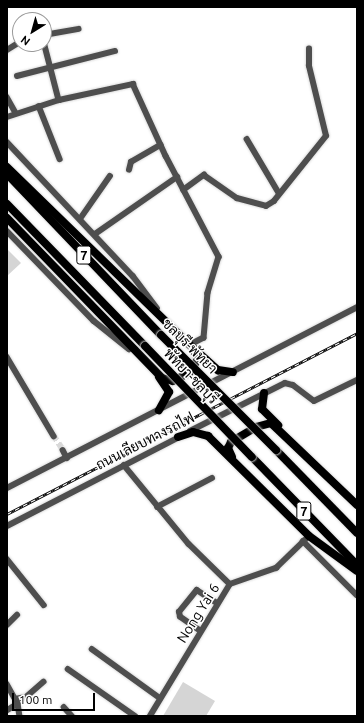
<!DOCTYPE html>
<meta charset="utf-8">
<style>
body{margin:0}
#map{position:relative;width:364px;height:723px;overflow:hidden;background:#fff;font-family:Ubuntu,Sarabun,sans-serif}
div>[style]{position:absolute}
.green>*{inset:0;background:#d5d5d5}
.minor-tunnel>*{height:5.5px;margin-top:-2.75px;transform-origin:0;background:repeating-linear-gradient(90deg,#d9d9d9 0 5.5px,transparent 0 8.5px)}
.roads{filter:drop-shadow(0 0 1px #dbdbdb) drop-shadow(0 0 1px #dbdbdb)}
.minor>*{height:5.5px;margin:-2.75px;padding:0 2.75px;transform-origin:2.75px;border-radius:2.75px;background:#4e4e4e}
.highway>*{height:8px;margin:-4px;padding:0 4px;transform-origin:4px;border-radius:4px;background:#000}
.rail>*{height:3px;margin-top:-1.5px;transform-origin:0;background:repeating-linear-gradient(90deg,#fff 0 4.5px,#000 0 9px);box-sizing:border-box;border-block:1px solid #000}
.bridges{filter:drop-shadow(0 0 1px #dbdbdb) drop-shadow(0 0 1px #dbdbdb)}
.highway-bridge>*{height:8px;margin:-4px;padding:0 4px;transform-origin:4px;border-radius:4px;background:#000}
span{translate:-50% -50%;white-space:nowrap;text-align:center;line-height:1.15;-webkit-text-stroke:3px #fff;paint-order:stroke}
.shield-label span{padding:1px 3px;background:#fff;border:1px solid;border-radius:3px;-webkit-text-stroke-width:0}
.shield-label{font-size:13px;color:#000;font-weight:700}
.street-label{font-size:14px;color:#000}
.frame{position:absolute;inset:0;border:8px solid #000;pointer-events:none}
.north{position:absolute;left:12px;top:12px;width:40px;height:40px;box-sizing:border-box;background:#fff;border:1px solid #999;border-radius:50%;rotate:217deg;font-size:11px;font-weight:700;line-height:16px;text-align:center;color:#000}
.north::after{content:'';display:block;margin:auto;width:14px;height:18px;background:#000;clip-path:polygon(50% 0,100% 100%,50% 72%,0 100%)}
.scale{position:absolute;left:12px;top:693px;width:83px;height:18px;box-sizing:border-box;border:2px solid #000;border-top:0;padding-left:5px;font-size:12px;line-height:14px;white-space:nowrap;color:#000;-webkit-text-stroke:3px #fff;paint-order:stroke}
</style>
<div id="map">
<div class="green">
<i style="clip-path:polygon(7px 249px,21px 263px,7px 276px)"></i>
<i style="clip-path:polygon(183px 682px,215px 701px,206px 716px,163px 716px)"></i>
</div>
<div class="minor-tunnel">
<i style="left:54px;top:436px;width:17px;rotate:57deg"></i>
</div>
<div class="roads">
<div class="minor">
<i style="left:44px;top:35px;width:35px;rotate:-10deg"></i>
<i style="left:44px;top:42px;width:60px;rotate:75.5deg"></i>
<i style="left:7px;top:50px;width:15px;rotate:-32deg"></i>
<i style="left:17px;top:76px;width:101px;rotate:-14.3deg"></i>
<i style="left:7px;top:97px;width:18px;rotate:61deg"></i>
<i style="left:39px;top:106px;width:57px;rotate:68.4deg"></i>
<i style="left:7px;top:117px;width:55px;rotate:-18.1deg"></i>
<i style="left:59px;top:100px;width:76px;rotate:-12.2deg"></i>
<i style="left:133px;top:84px;width:79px;rotate:65.4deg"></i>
<i style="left:166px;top:156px;width:114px;rotate:62.3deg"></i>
<i style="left:219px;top:257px;width:38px;rotate:107deg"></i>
<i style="left:208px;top:293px;width:45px;rotate:95.1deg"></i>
<i style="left:204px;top:338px;width:16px;rotate:153deg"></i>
<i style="left:247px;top:139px;width:63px;rotate:59.3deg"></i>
<i style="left:7px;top:142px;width:184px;rotate:46.8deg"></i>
<i style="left:133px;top:276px;width:40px;rotate:53deg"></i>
<i style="left:129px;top:170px;width:8px;rotate:-76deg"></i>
<i style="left:131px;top:162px;width:34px;rotate:-30deg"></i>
<i style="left:183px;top:190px;width:26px;rotate:-36deg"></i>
<i style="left:204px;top:175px;width:40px;rotate:34.9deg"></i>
<i style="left:237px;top:198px;width:30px;rotate:15deg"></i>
<i style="left:266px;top:206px;width:9px;rotate:-32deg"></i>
<i style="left:274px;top:201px;width:83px;rotate:-51.3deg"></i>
<i style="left:326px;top:136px;width:72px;rotate:-103.7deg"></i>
<i style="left:309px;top:66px;width:17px;rotate:-90deg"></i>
<i style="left:80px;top:219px;width:52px;rotate:-55.1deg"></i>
<i style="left:7px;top:231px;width:125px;rotate:46deg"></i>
<i style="left:94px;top:321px;width:45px;rotate:38.7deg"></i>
<i style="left:95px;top:234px;width:100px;rotate:-34.8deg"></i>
<i style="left:7px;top:357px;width:92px;rotate:59.3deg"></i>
<i style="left:190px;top:431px;width:106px;rotate:-26.8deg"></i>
<i style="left:285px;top:383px;width:8px;rotate:14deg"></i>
<i style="left:293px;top:385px;width:26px;rotate:37deg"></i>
<i style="left:314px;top:401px;width:48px;rotate:-26deg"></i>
<i style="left:63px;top:450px;width:9px;rotate:63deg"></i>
<i style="left:124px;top:465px;width:102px;rotate:50.6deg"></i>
<i style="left:189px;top:544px;width:57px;rotate:44.3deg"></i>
<i style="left:7px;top:488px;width:394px;rotate:-27.3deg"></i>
<i style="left:157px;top:507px;width:62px;rotate:-27.8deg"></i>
<i style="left:7px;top:526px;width:196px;rotate:-27.3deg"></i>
<i style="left:303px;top:541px;width:76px;rotate:45deg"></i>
<i style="left:7px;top:559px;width:59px;rotate:51.2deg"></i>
<i style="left:7px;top:625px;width:14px;rotate:-45deg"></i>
<i style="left:200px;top:631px;width:24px;rotate:-145deg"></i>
<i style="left:180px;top:617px;width:5px;rotate:-101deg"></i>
<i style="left:179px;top:612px;width:28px;rotate:-51deg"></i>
<i style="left:197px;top:590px;width:24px;rotate:33deg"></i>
<i style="left:92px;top:649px;width:84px;rotate:35.8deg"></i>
<i style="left:68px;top:669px;width:82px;rotate:35deg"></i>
<i style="left:7px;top:684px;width:23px;rotate:61deg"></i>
<i style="left:18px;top:704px;width:13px;rotate:148deg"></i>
<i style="left:15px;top:699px;width:11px;rotate:-10deg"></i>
<i style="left:26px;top:697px;width:23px;rotate:-41deg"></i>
<i style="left:18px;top:704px;width:12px;rotate:81deg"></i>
<i style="left:64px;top:707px;width:12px;rotate:48deg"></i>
<i style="left:150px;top:716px;width:154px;rotate:-58.8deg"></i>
<i style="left:230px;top:584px;width:49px;rotate:-19.2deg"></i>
<i style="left:276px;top:568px;width:46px;rotate:-44.1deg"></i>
</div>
<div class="highway">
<i style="left:7px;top:167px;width:255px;rotate:44.2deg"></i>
<i style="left:190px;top:345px;width:38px;rotate:42deg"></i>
<i style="left:218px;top:370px;width:15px;rotate:8deg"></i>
<i style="left:7px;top:174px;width:223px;rotate:46.3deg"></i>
<i style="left:7px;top:204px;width:198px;rotate:45.8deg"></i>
<i style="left:7px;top:218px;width:223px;rotate:45.9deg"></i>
<i style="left:162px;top:378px;width:11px;rotate:15deg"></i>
<i style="left:173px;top:381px;width:18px;rotate:-27deg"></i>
<i style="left:189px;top:373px;width:17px;rotate:-57deg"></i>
<i style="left:198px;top:359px;width:9px;rotate:-117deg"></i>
<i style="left:159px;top:377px;width:18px;rotate:56deg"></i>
<i style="left:169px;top:392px;width:21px;rotate:119deg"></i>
<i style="left:264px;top:393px;width:16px;rotate:97deg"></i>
<i style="left:262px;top:409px;width:23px;rotate:45deg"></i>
<i style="left:178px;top:437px;width:16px;rotate:-18deg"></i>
<i style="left:193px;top:432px;width:16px;rotate:15deg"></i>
<i style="left:208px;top:436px;width:142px;rotate:44.7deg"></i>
<i style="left:309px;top:536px;width:59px;rotate:36.1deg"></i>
<i style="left:276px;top:450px;width:116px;rotate:45.7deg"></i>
<i style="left:232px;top:457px;width:10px;rotate:-114deg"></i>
<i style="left:228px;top:448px;width:7px;rotate:-63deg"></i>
<i style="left:231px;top:442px;width:29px;rotate:-31deg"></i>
<i style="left:256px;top:427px;width:16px;rotate:-15deg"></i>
<i style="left:271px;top:423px;width:119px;rotate:43.6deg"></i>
<i style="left:252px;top:457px;width:151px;rotate:45.8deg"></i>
</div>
</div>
<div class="rail">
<i style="left:7px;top:514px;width:394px;rotate:-27.3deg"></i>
</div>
<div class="bridges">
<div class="highway-bridge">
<i style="left:161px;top:335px;width:163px;rotate:45deg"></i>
<i style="left:145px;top:346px;width:154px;rotate:46.1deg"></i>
</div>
</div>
<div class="shield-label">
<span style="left:84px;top:255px">7</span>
<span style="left:304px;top:511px">7</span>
</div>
<div class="street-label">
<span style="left:190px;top:346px;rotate:45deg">ชลบุรี-พัทยา</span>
<span style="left:191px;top:376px;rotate:46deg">พัทยา-ชลบุรี</span>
<span style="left:145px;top:441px;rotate:-27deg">ถนนเลียบทางรถไฟ</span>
<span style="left:198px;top:613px;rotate:-58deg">Nong Yai 6</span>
</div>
<div class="frame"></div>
<div class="north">N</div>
<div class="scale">100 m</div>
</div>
